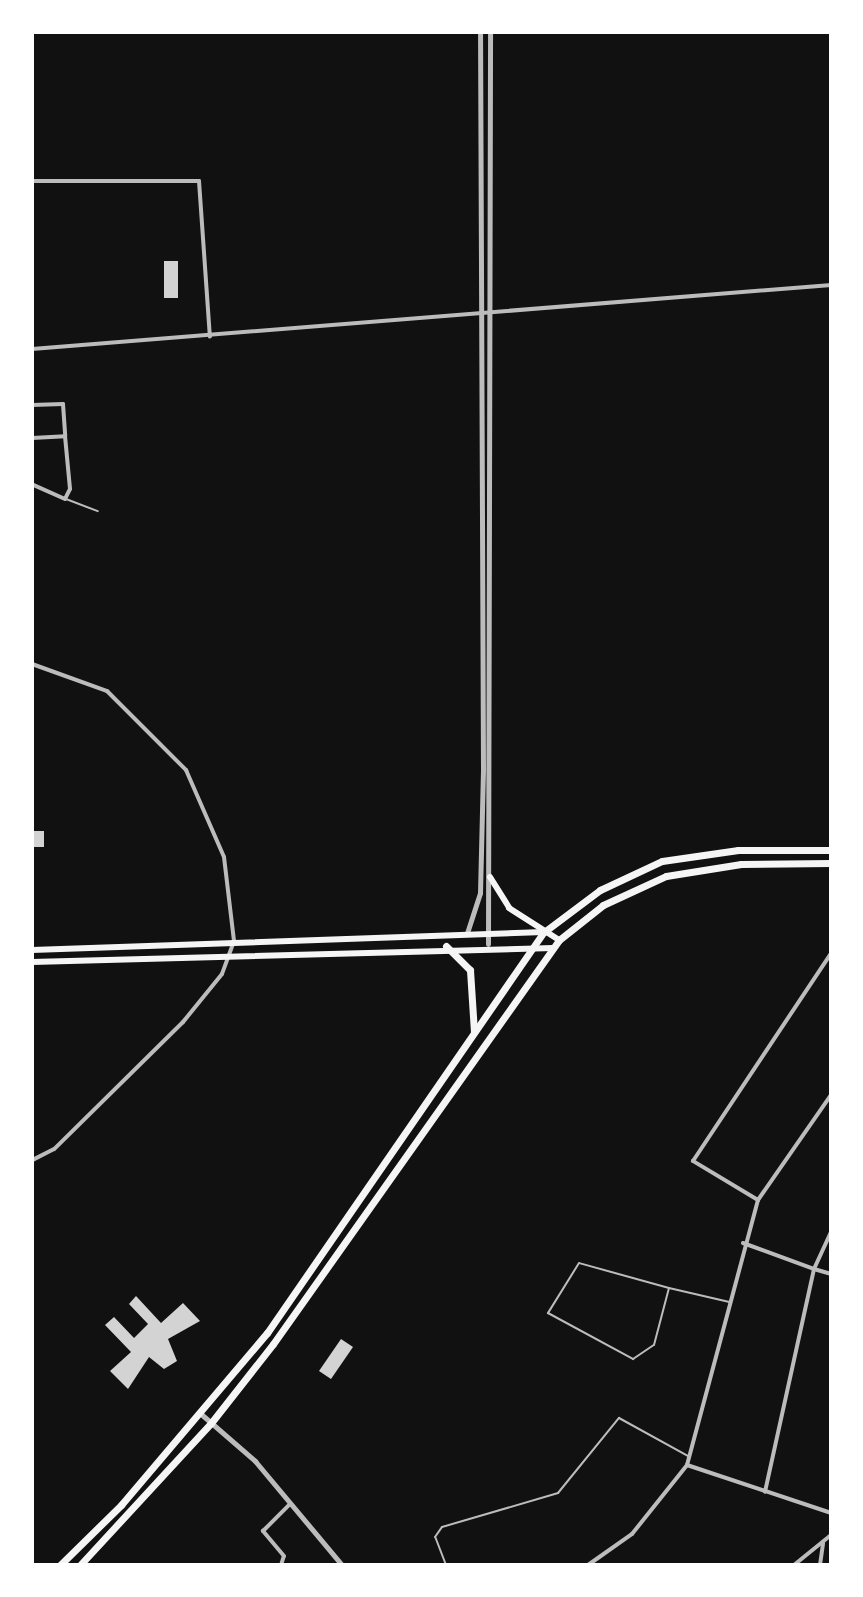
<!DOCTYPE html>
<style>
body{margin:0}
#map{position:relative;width:863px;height:1597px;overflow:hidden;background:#111;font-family:"IBM Plex Sans",sans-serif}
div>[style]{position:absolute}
.building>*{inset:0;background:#d3d3d3}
.service>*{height:2px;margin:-1px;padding:0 1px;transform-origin:1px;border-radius:1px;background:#bcbcbc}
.minor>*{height:4px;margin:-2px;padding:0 2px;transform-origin:2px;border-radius:2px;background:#bcbcbc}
.tertiary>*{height:5px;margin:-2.5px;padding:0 2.5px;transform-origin:2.5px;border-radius:2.5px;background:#bcbcbc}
.secondary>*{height:6px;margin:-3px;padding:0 3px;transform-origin:3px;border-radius:3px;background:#f5f5f5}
.primary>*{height:7px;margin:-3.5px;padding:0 3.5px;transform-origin:3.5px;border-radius:3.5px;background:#f5f5f5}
span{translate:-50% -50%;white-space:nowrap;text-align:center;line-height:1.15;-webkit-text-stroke:6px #fff;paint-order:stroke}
.frame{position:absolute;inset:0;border:34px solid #fff;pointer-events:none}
</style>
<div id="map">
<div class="building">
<i style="clip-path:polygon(164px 261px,178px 261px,178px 298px,164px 298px)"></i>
<i style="clip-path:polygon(32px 831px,44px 831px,44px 847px,32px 847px)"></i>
<i style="clip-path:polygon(136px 1296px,161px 1323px,183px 1303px,200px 1321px,168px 1339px,177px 1361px,164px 1369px,149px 1357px,128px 1389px,110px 1371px,131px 1352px,105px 1325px,114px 1317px,134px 1338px,148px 1324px,129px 1304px)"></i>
<i style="clip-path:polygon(341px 1339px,353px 1347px,331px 1379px,319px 1371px)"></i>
</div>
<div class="service">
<i style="left:66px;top:499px;width:34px;rotate:21deg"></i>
<i style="left:669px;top:1288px;width:93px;rotate:-164.5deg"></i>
<i style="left:579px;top:1263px;width:59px;rotate:121.8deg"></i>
<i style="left:548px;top:1313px;width:97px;rotate:28.4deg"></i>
<i style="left:633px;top:1359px;width:25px;rotate:-34deg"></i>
<i style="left:654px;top:1345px;width:59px;rotate:-75.3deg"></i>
<i style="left:669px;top:1288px;width:62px;rotate:13.1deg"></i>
<i style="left:446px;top:1565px;width:30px;rotate:-111deg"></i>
<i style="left:435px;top:1537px;width:12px;rotate:-55deg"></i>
<i style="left:442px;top:1527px;width:121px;rotate:-16.3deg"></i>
<i style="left:558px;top:1493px;width:97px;rotate:-50.9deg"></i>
<i style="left:619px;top:1418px;width:79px;rotate:28.8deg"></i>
</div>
<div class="minor">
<i style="left:32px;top:181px;width:167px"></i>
<i style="left:199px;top:181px;width:156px;rotate:86deg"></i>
<i style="left:32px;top:349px;width:802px;rotate:-4.58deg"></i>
<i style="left:32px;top:405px;width:31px;rotate:-2deg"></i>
<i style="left:63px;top:404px;width:32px;rotate:86deg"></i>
<i style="left:32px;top:438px;width:33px;rotate:-3deg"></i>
<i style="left:65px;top:436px;width:53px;rotate:84.6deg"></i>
<i style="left:70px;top:489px;width:11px;rotate:117deg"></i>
<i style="left:65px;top:499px;width:36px;rotate:-156deg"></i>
<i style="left:32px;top:664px;width:80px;rotate:19.8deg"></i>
<i style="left:107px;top:691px;width:112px;rotate:45deg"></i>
<i style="left:186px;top:770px;width:95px;rotate:66.4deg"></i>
<i style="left:224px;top:857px;width:85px;rotate:83.2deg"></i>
<i style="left:234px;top:941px;width:35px;rotate:110deg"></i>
<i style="left:222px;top:974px;width:62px;rotate:129.1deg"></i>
<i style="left:183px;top:1022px;width:181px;rotate:135.4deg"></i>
<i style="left:54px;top:1149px;width:25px;rotate:153deg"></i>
<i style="left:758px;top:1200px;width:76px;rotate:-149deg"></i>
<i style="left:693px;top:1161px;width:250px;rotate:-56.4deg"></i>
<i style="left:831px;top:1232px;width:41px;rotate:114.7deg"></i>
<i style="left:814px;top:1269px;width:18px;rotate:16deg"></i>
<i style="left:743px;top:1243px;width:76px;rotate:20.1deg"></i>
<i style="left:814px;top:1269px;width:228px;rotate:102.4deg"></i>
<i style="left:687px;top:1465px;width:152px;rotate:18.4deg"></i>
<i style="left:281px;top:1565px;width:9px;rotate:-72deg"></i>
<i style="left:284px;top:1556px;width:33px;rotate:-130deg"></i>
<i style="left:263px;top:1531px;width:38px;rotate:-45deg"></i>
<i style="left:588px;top:1565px;width:54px;rotate:-35.2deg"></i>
<i style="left:632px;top:1534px;width:88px;rotate:-51.4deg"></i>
<i style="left:687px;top:1465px;width:274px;rotate:-75deg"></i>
<i style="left:758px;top:1200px;width:128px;rotate:-55.2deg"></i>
<i style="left:794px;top:1565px;width:48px;rotate:-39deg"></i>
<i style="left:820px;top:1565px;width:22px;rotate:-82deg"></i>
</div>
<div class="tertiary">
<i style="left:467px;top:933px;width:42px;rotate:-72deg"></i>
<i style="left:480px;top:893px;width:125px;rotate:-88.6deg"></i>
<i style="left:483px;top:768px;width:736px;rotate:-90.23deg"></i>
<i style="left:488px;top:944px;width:912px;rotate:-89.87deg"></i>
<i style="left:201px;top:1414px;width:72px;rotate:41deg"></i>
<i style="left:255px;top:1461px;width:136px;rotate:50.1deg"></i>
</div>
<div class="secondary">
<i style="left:490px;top:877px;width:36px;rotate:58deg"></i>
<i style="left:509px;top:908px;width:59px;rotate:32.6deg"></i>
<i style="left:32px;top:950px;width:512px;rotate:-2.01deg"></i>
<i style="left:32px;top:962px;width:521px;rotate:-1.54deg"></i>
</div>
<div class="primary">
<i style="left:446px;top:946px;width:34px;rotate:45deg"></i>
<i style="left:470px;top:970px;width:62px;rotate:86.3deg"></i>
<i style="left:60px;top:1565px;width:86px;rotate:-44.5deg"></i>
<i style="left:121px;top:1505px;width:226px;rotate:-49.7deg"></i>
<i style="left:267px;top:1333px;width:487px;rotate:-55.4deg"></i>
<i style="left:544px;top:932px;width:70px;rotate:-36.9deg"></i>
<i style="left:600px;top:890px;width:68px;rotate:-25.1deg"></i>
<i style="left:662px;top:861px;width:77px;rotate:-8.2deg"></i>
<i style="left:738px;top:850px;width:93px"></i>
<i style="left:80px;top:1565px;width:193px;rotate:-47.3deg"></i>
<i style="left:211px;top:1423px;width:100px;rotate:-51.9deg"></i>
<i style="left:273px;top:1344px;width:495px;rotate:-54.7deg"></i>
<i style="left:559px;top:940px;width:56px;rotate:-38.5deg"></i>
<i style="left:603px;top:905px;width:69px;rotate:-24.7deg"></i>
<i style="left:666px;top:876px;width:76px;rotate:-9.1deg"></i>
<i style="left:741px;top:864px;width:90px;rotate:-0.6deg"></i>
</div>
<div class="frame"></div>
</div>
